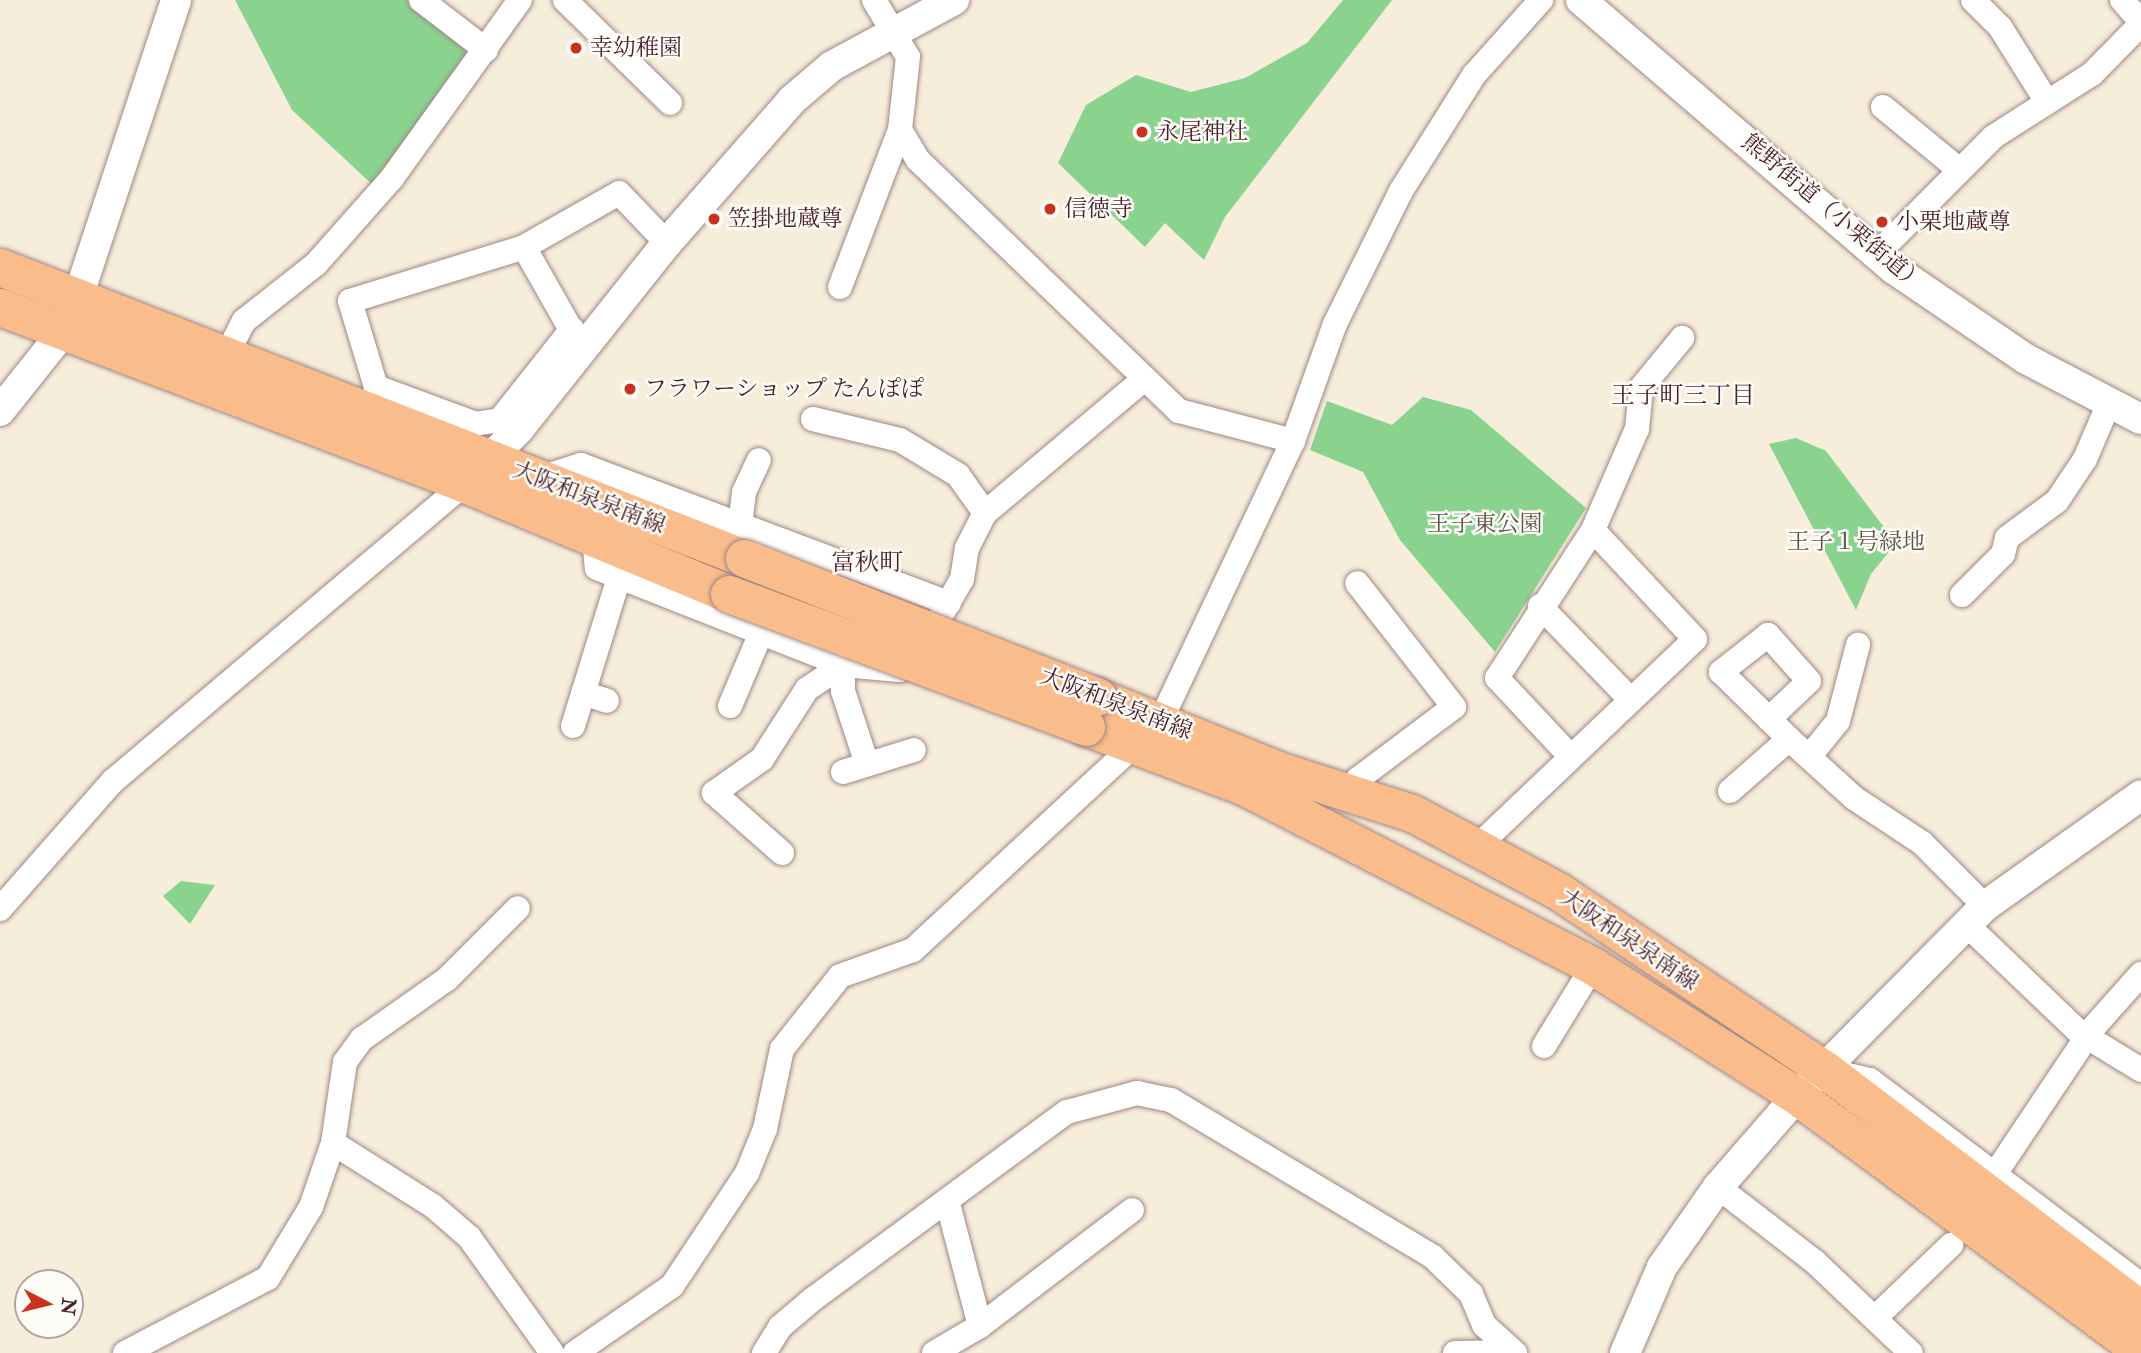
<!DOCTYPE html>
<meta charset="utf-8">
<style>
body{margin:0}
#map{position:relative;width:2141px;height:1353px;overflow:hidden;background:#f7eddb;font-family:"IM FELL Double Pica","Noto Serif JP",serif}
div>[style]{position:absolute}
.green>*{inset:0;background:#89d38f}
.roads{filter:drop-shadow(0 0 2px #a08683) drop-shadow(0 0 2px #a08683)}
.minor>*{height:24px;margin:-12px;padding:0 12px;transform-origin:12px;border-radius:12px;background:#fff}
.tertiary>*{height:30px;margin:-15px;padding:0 15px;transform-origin:15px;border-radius:15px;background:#fff}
.primary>*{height:37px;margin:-18.5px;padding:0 18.5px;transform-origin:18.5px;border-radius:18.5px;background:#f9bc8a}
.bridges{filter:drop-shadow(0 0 2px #a08683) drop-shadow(0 0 2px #a08683)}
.primary-bridge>*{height:37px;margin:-18.5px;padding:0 18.5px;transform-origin:18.5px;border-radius:18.5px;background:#f9bc8a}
.dots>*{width:19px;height:19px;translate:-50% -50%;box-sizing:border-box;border:4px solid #fdfcf7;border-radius:50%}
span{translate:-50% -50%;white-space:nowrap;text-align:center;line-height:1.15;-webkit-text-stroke:5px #fdfcf7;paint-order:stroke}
.poi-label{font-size:23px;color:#4a1f2b}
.left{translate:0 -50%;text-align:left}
.street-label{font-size:23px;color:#4a1f2b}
.park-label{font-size:23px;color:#5d5549}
.neighbourhood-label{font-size:24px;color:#4a1f2b}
.north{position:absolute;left:14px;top:1269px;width:70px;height:70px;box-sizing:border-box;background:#fdfcf7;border:2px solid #b5a4a5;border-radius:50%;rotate:97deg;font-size:19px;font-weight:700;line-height:28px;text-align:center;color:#4a1f2b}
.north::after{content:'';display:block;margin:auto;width:24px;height:32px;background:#c8321e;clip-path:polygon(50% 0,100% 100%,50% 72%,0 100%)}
</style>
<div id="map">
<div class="green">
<i style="clip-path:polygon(235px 0,407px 0,468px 44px,470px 57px,374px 186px,292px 110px)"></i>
<i style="clip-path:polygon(1343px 0,1392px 0,1225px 217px,1204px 260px,1165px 223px,1145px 247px,1058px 163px,1086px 105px,1136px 75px,1191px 92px,1245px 78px,1307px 43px)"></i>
<i style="clip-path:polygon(1423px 397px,1471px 410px,1586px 508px,1495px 652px,1400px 540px,1363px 472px,1310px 450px,1327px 401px,1392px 425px)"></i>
<i style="clip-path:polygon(1796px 438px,1826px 451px,1896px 543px,1871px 574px,1856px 610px,1769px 444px)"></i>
<i style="clip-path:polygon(181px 881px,215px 885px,190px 924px,163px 896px)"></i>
</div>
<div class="roads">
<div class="minor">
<i style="left:421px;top:0;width:82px;rotate:37.6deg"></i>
<i style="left:565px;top:0;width:147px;rotate:44.4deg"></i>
<i style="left:874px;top:0;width:66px;rotate:59.2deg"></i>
<i style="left:908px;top:57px;width:73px;rotate:96.3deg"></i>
<i style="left:900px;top:130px;width:35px;rotate:59deg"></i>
<i style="left:918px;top:160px;width:362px;rotate:43.9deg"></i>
<i style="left:1179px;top:411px;width:118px;rotate:14.7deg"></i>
<i style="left:1973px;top:0;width:38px;rotate:45deg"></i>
<i style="left:2000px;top:27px;width:89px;rotate:57.9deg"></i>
<i style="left:2122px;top:0;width:29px;rotate:49deg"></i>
<i style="left:1883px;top:107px;width:96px;rotate:39.5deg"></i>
<i style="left:524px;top:247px;width:112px;rotate:60.4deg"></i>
<i style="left:1876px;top:255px;width:166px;rotate:-45.2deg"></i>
<i style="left:1993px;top:137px;width:117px;rotate:-32.5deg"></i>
<i style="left:2092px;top:74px;width:70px;rotate:-45.6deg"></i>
<i style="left:840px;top:287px;width:168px;rotate:-69.1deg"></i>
<i style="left:572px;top:329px;width:116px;rotate:128.4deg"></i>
<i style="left:500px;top:420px;width:24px;rotate:171deg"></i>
<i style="left:476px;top:424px;width:107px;rotate:-159.7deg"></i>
<i style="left:376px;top:387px;width:90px;rotate:-106.8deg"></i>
<i style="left:350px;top:301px;width:182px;rotate:-17.2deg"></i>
<i style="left:524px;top:247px;width:109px;rotate:-29.6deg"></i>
<i style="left:619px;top:193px;width:69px;rotate:46.2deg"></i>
<i style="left:227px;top:354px;width:37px;rotate:-63deg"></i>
<i style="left:244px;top:321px;width:92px;rotate:-38.4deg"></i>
<i style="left:316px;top:264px;width:115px;rotate:-48.5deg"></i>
<i style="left:392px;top:178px;width:219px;rotate:-54.3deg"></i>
<i style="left:813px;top:419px;width:89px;rotate:13.6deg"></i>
<i style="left:900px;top:440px;width:68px;rotate:31.1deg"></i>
<i style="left:958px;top:475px;width:47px;rotate:54.6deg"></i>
<i style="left:544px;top:477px;width:39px;rotate:-18deg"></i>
<i style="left:581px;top:465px;width:393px;rotate:20.6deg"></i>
<i style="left:740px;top:525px;width:33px;rotate:-83deg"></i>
<i style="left:744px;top:492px;width:35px;rotate:-65deg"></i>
<i style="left:594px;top:536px;width:32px;rotate:85deg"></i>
<i style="left:597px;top:568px;width:264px;rotate:21.5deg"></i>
<i style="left:843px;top:665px;width:57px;rotate:5deg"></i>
<i style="left:900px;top:670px;width:29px;rotate:-44deg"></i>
<i style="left:921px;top:650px;width:82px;rotate:-60deg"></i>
<i style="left:962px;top:579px;width:31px;rotate:-81deg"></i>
<i style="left:967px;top:548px;width:39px;rotate:-63deg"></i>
<i style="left:985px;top:513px;width:205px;rotate:-40.1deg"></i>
<i style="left:1962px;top:595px;width:58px;rotate:-45deg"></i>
<i style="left:2003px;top:554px;width:16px;rotate:-76deg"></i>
<i style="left:2007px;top:538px;width:62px;rotate:-36.5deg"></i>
<i style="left:2057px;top:501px;width:50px;rotate:-56.3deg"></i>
<i style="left:2085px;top:459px;width:61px;rotate:-66.8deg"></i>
<i style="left:1540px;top:606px;width:131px;rotate:45.9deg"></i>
<i style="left:843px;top:665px;width:26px;rotate:90deg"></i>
<i style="left:843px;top:691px;width:77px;rotate:71.8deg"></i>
<i style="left:583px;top:693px;width:25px;rotate:18deg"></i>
<i style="left:730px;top:706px;width:79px;rotate:-67deg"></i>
<i style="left:1769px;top:719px;width:55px;rotate:-43.5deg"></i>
<i style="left:1809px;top:681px;width:62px;rotate:-131.7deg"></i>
<i style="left:1768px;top:635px;width:60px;rotate:141.8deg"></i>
<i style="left:1721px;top:672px;width:67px;rotate:44.4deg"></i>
<i style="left:1769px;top:719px;width:28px;rotate:45deg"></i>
<i style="left:1789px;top:739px;width:88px;rotate:42.2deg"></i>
<i style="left:1854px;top:798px;width:82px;rotate:33.5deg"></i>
<i style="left:1922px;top:843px;width:89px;rotate:45deg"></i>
<i style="left:573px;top:726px;width:156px;rotate:-72.8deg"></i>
<i style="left:1571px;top:757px;width:108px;rotate:-133.1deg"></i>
<i style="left:1497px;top:678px;width:176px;rotate:-57deg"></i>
<i style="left:1809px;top:757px;width:46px;rotate:-51.1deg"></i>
<i style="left:1838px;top:721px;width:79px;rotate:-75.3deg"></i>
<i style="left:843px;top:772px;width:74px;rotate:-17.2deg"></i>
<i style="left:1730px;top:791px;width:79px;rotate:-41.4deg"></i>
<i style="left:1351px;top:793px;width:16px;rotate:-63deg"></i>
<i style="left:1358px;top:779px;width:120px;rotate:-36.9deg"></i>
<i style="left:1454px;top:707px;width:157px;rotate:-128deg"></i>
<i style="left:1479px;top:845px;width:298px;rotate:-43.6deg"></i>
<i style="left:1695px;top:639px;width:149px;rotate:-133.1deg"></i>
<i style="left:1593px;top:530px;width:110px;rotate:-66.5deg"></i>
<i style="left:1637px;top:429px;width:41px;rotate:-84.4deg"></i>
<i style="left:1641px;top:388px;width:65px;rotate:-50.6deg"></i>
<i style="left:782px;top:853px;width:91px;rotate:-138.6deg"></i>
<i style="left:714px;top:793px;width:59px;rotate:-35.3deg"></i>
<i style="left:762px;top:759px;width:83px;rotate:-57.3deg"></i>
<i style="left:807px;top:689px;width:43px;rotate:-33.7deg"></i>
<i style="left:0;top:909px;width:171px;rotate:-48.6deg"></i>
<i style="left:113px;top:781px;width:461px;rotate:-40.2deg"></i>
<i style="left:1967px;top:925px;width:155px;rotate:43.7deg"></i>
<i style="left:2079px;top:1032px;width:73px;rotate:31.5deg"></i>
<i style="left:1544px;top:1046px;width:94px;rotate:-58.5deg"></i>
<i style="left:1835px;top:1072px;width:36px;rotate:13deg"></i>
<i style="left:1870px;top:1080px;width:340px;rotate:37.1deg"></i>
<i style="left:333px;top:1143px;width:82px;rotate:-81.6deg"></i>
<i style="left:345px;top:1062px;width:29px;rotate:-54deg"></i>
<i style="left:362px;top:1039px;width:104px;rotate:-35.2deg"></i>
<i style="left:447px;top:979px;width:100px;rotate:-45deg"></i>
<i style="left:1997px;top:1171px;width:171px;rotate:-56.2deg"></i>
<i style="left:2092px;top:1029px;width:74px;rotate:-48.3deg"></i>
<i style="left:1718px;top:1187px;width:123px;rotate:37.7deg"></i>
<i style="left:1815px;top:1262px;width:132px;rotate:43.5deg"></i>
<i style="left:948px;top:1204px;width:126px;rotate:75.3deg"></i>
<i style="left:1877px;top:1316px;width:103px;rotate:-43.8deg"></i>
<i style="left:125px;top:1353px;width:161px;rotate:-27.7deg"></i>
<i style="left:268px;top:1278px;width:83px;rotate:-58.8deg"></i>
<i style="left:311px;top:1207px;width:68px;rotate:-71deg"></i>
<i style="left:333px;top:1143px;width:118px;rotate:32.2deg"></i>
<i style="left:433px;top:1206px;width:48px;rotate:40.7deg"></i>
<i style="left:469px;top:1237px;width:143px;rotate:54.4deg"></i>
<i style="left:575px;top:1353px;width:118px;rotate:-34.6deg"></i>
<i style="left:672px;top:1286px;width:136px;rotate:-56.4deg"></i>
<i style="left:747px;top:1173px;width:48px;rotate:-67.8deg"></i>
<i style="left:765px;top:1129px;width:82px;rotate:-78deg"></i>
<i style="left:782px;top:1049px;width:93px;rotate:-51.5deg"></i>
<i style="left:840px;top:976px;width:77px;rotate:-19.6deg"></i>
<i style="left:913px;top:950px;width:338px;rotate:-42.8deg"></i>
<i style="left:1161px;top:720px;width:309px;rotate:-64.7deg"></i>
<i style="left:1293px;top:441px;width:124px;rotate:-70.3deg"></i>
<i style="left:1335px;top:324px;width:148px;rotate:-63.6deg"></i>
<i style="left:1401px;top:191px;width:137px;rotate:-57.8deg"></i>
<i style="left:1474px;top:75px;width:101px;rotate:-48.2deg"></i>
<i style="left:764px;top:1353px;width:31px;rotate:-58deg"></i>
<i style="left:780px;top:1327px;width:43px;rotate:-40.3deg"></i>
<i style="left:813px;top:1299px;width:315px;rotate:-36.4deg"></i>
<i style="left:1067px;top:1112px;width:73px;rotate:-15.2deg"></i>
<i style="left:1137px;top:1093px;width:35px;rotate:12deg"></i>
<i style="left:1171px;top:1100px;width:305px;rotate:30.9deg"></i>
<i style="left:1433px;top:1257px;width:53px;rotate:44.2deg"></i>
<i style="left:1471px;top:1294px;width:34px;rotate:67deg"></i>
<i style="left:1484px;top:1325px;width:42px;rotate:42.1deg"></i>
<i style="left:934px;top:1353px;width:53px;rotate:-30.4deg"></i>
<i style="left:980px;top:1326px;width:191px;rotate:-37.3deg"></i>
<i style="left:1455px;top:1353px;width:58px;rotate:-1deg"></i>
</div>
<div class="tertiary">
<i style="left:1581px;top:0;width:413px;rotate:40.7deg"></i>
<i style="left:1894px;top:269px;width:160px;rotate:34.3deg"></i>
<i style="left:2026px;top:359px;width:130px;rotate:27.6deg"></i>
<i style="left:0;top:411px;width:100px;rotate:-51.5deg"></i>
<i style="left:62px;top:333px;width:39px;rotate:-66deg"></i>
<i style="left:78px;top:297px;width:313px;rotate:-71.7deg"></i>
<i style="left:475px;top:473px;width:62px;rotate:-45deg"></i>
<i style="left:519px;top:429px;width:238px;rotate:-51.5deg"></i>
<i style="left:667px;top:243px;width:190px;rotate:-48.8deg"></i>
<i style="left:792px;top:100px;width:52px;rotate:-40.4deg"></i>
<i style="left:832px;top:66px;width:139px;rotate:-28.4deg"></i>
<i style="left:1625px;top:1353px;width:94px;rotate:-66.7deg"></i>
<i style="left:1662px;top:1267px;width:98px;rotate:-55deg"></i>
<i style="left:1718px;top:1187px;width:121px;rotate:-49deg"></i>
<i style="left:1797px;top:1096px;width:267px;rotate:-45.3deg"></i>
<i style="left:1985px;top:906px;width:191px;rotate:-35.4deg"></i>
</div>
<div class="primary">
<i style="left:0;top:267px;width:799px;rotate:21.36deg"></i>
<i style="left:0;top:307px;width:498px;rotate:20.8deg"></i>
<i style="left:465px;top:484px;width:286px;rotate:22.6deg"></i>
<i style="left:1098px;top:697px;width:201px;rotate:22deg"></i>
<i style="left:1284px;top:772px;width:134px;rotate:17.8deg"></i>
<i style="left:1412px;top:813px;width:166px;rotate:28.1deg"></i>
<i style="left:1558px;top:891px;width:320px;rotate:33.8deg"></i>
<i style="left:1824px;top:1069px;width:398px;rotate:37.2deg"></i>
<i style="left:1086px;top:727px;width:168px;rotate:20.6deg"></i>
<i style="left:1243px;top:786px;width:394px;rotate:27.2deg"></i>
<i style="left:1593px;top:966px;width:242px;rotate:32.5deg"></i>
<i style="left:1797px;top:1096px;width:428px;rotate:36.5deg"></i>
</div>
</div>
<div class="bridges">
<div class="primary-bridge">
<i style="left:744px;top:558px;width:380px;rotate:21.4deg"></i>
<i style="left:729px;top:594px;width:381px;rotate:20.4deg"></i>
</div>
</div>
<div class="dots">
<i style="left:576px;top:48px;background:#c8321e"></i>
<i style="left:1142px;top:132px;background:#c8321e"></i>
<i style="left:1050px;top:209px;background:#c8321e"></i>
<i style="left:714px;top:219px;background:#c8321e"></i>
<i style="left:1882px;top:222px;background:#c8321e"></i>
<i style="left:630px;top:389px;background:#c8321e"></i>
</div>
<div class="poi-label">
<span class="left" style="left:590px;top:48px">幸幼稚園</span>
<span class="left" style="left:1156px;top:132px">永尾神社</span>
<span class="left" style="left:1064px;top:209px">信徳寺</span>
<span class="left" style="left:728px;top:219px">笠掛地蔵尊</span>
<span class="left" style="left:1896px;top:222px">小栗地蔵尊</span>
<span class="left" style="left:644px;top:389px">フラワーショップ たんぽぽ</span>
</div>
<div class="street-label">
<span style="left:1833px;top:213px;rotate:40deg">熊野街道（小栗街道）</span>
<span style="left:589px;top:498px;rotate:21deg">大阪和泉泉南線</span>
<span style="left:1116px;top:704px;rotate:21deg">大阪和泉泉南線</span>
<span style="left:1629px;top:940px;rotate:34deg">大阪和泉泉南線</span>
</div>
<div class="park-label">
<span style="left:1485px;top:524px">王子東公園</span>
<span style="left:1856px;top:542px">王子１号緑地</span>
</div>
<div class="neighbourhood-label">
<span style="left:1683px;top:396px">王子町三丁目</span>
<span style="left:867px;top:563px">富秋町</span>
</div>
<div class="north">N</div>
</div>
